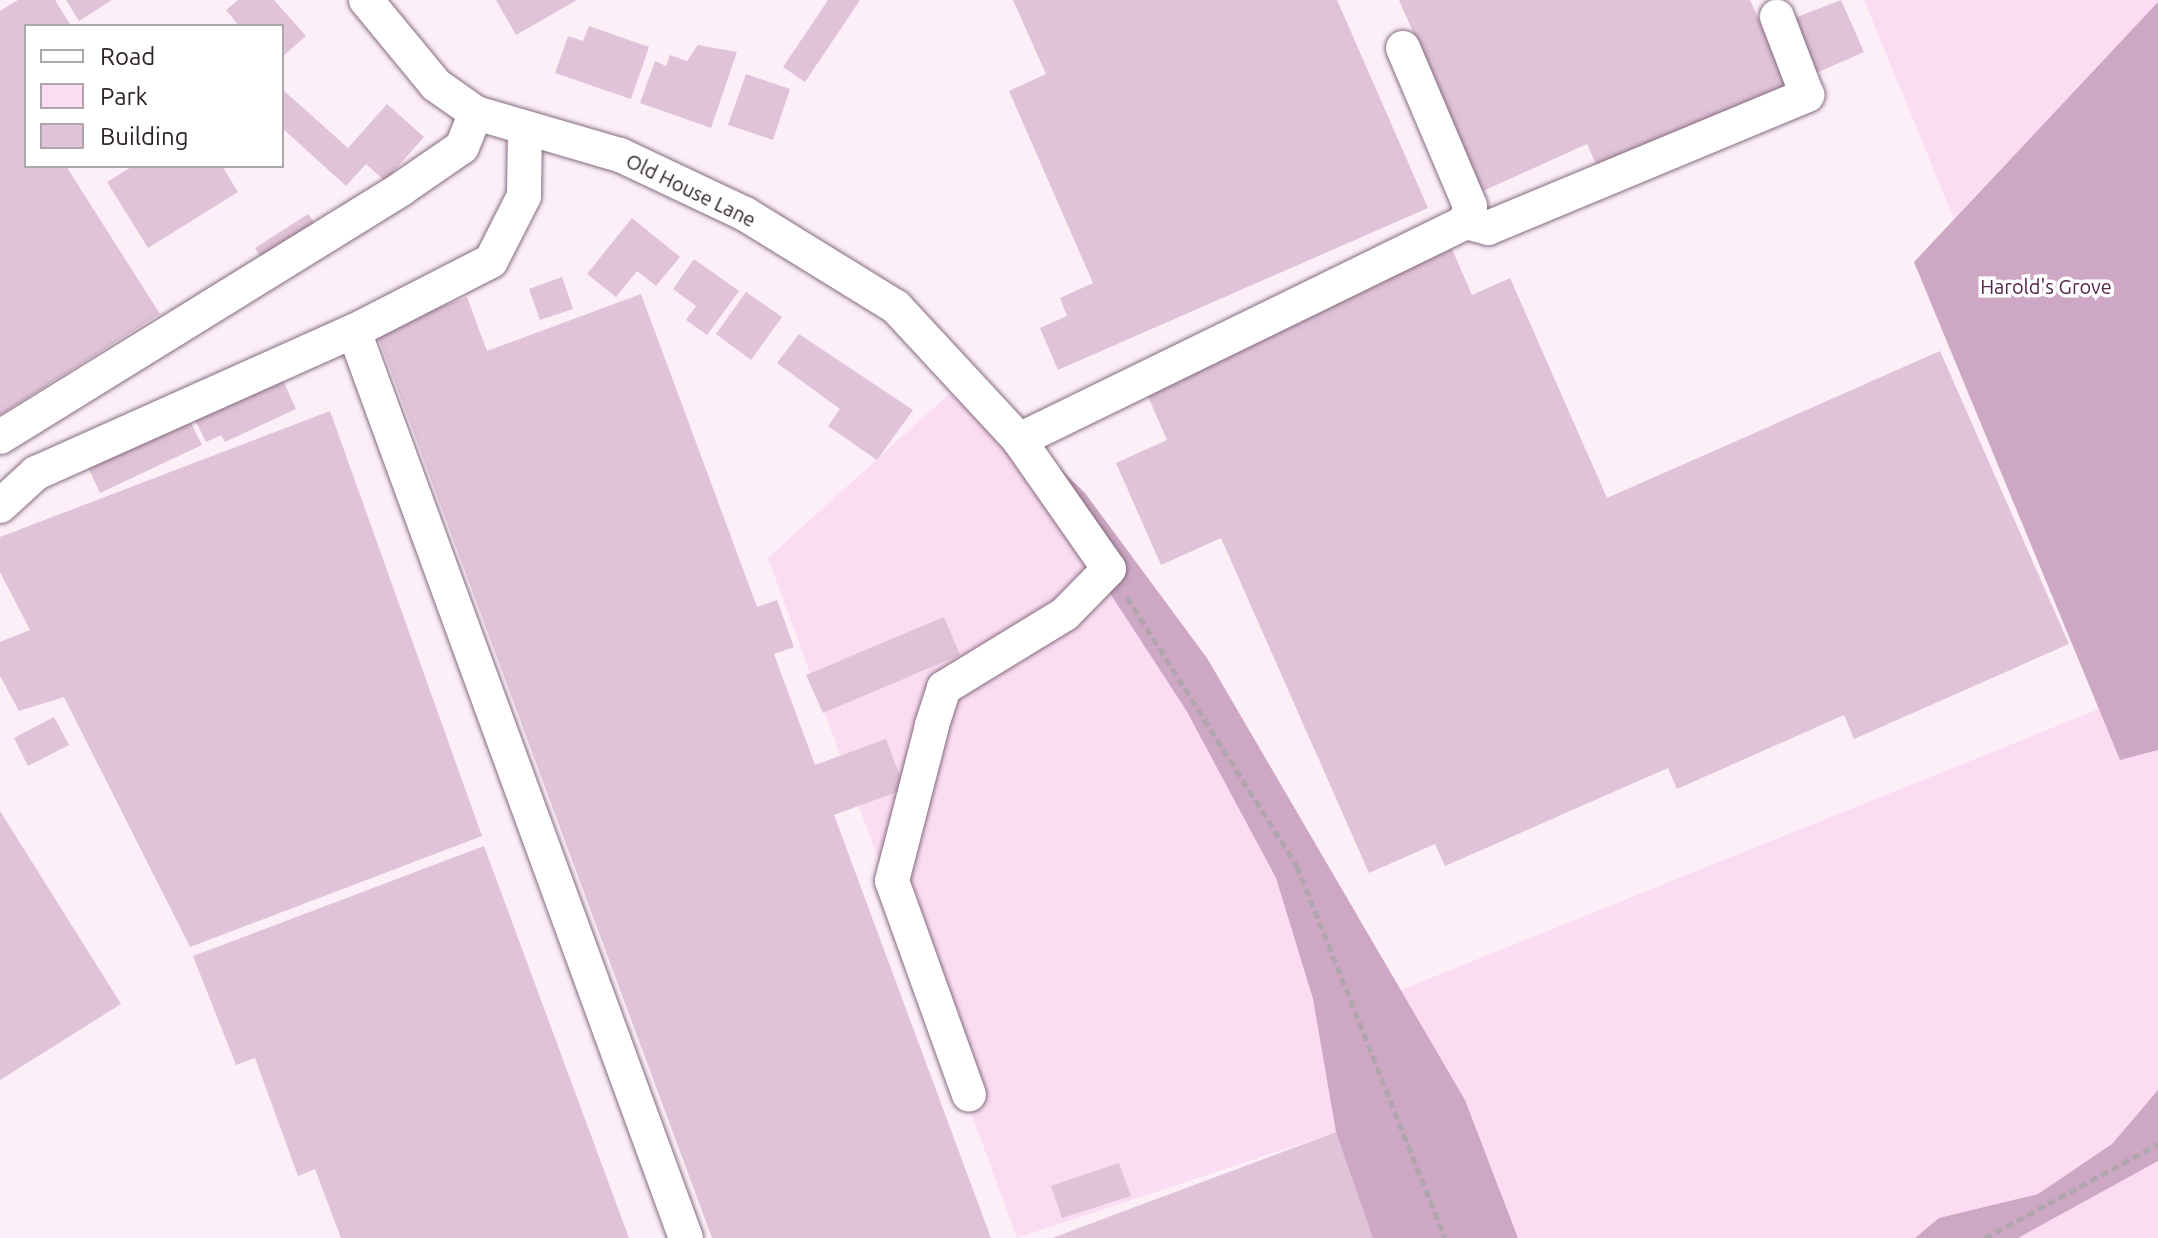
<!DOCTYPE html>
<style>
body{margin:0}
#map{position:relative;width:2158px;height:1238px;overflow:hidden;background:#fceff8;font-family:Ubuntu,sans-serif}
div>[style]{position:absolute}
.green>*{inset:0;background:#fbdcf2}
.forest>*{inset:0;background:#cda7c3}
.building>*{inset:0;background:#e0c3d8}
.path>*{height:5px;margin-top:-2.5px;transform-origin:0;background:repeating-linear-gradient(90deg,#b1a5ae 0 8px,transparent 0 12px)}
.roads{filter:drop-shadow(0 0 2px #856b7e) drop-shadow(0 0 2px #856b7e)}
.minor>*{height:34px;margin:-17px;padding:0 17px;transform-origin:17px;border-radius:17px;background:#fff}
span{translate:-50% -50%;white-space:nowrap;text-align:center;line-height:1.15;-webkit-text-stroke:7px #fff;paint-order:stroke}
.street-label{font-size:20px;color:#2e232b}
.park-label{font-size:20px;color:#522449}
.legend{position:absolute;left:24px;top:24px;width:260px;height:144px;box-sizing:border-box;background:#fff;border:2px solid #aba7aa;margin:0;padding:10px 14px;list-style:none;font-size:24px;color:#2e232b}
.legend li{display:flex;align-items:center;gap:16px;height:40px}
.legend b{width:40px;border:2px solid #aba7aa}
</style>
<div id="map">
<div class="green">
<i style="clip-path:polygon(1864px 0,2158px 0,2158px 2px,1954px 219px)"></i>
<i style="clip-path:polygon(950px 393px,1006px 445px,1100px 578px,1186px 710px,1276px 878px,1313px 999px,1336px 1132px,1017px 1238px,768px 558px)"></i>
<i style="clip-path:polygon(2099px 709px,2120px 760px,2158px 750px,2158px 1090px,2112px 1144px,2038px 1194px,1939px 1218px,1915px 1238px,1518px 1238px,1465px 1100px,1401px 990px)"></i>
<i style="clip-path:polygon(2158px 1161px,2158px 1238px,2018px 1238px)"></i>
</div>
<div class="forest">
<i style="clip-path:polygon(2158px 2px,2158px 750px,2120px 760px,1914px 262px)"></i>
<i style="clip-path:polygon(1018px 427px,1085px 493px,1207px 658px,1465px 1100px,1518px 1238px,1366px 1238px,1336px 1132px,1313px 999px,1276px 878px,1186px 710px,1100px 578px)"></i>
<i style="clip-path:polygon(2158px 1090px,2158px 1161px,2018px 1238px,1915px 1238px,1939px 1218px,2038px 1194px,2112px 1144px)"></i>
</div>
<div class="building">
<i style="clip-path:polygon(18px 0,55px 0,71px 26px,26px 26px,26px 166px,66px 166px,160px 314px,0 415px,0 11px)"></i>
<i style="clip-path:polygon(66px 0,112px 0,79px 21px)"></i>
<i style="clip-path:polygon(238px 0,274px 0,306px 36px,282px 57px,282px 26px,239px 26px,226px 10px)"></i>
<i style="clip-path:polygon(496px 0,577px 0,516px 35px)"></i>
<i style="clip-path:polygon(828px 0,860px 0,805px 82px,783px 67px)"></i>
<i style="clip-path:polygon(1013px 0,1337px 0,1428px 208px,1058px 370px,1040px 328px,1067px 316px,1060px 298px,1093px 283px,1009px 91px,1046px 74px)"></i>
<i style="clip-path:polygon(1399px 0,1750px 0,1790px 88px,1600px 173px,1587px 144px,1483px 191px)"></i>
<i style="clip-path:polygon(1841px 0,1864px 52px,1816px 73px,1792px 19px)"></i>
<i style="clip-path:polygon(589px 26px,649px 47px,631px 99px,555px 73px,568px 36px,583px 41px)"></i>
<i style="clip-path:polygon(698px 45px,737px 52px,711px 128px,640px 103px,655px 61px,666px 66px,670px 55px,687px 61px)"></i>
<i style="clip-path:polygon(746px 74px,790px 89px,773px 140px,728px 125px)"></i>
<i style="clip-path:polygon(282px 89px,348px 148px,387px 104px,424px 137px,385px 181px,366px 164px,346px 186px,282px 128px)"></i>
<i style="clip-path:polygon(133px 166px,222px 166px,238px 192px,148px 248px,107px 182px)"></i>
<i style="clip-path:polygon(308px 214px,321px 232px,267px 267px,255px 248px)"></i>
<i style="clip-path:polygon(632px 218px,680px 257px,656px 286px,637px 271px,616px 297px,587px 274px)"></i>
<i style="clip-path:polygon(1452px 249px,1472px 295px,1510px 278px,1607px 498px,1940px 351px,2069px 644px,1854px 739px,1844px 715px,1677px 789px,1668px 768px,1445px 866px,1435px 844px,1369px 873px,1221px 538px,1161px 565px,1116px 463px,1167px 440px,1143px 385px)"></i>
<i style="clip-path:polygon(694px 259px,739px 291px,707px 335px,686px 320px,696px 306px,673px 289px)"></i>
<i style="clip-path:polygon(562px 277px,573px 309px,540px 320px,529px 289px)"></i>
<i style="clip-path:polygon(746px 292px,782px 317px,751px 360px,716px 334px)"></i>
<i style="clip-path:polygon(641px 294px,757px 607px,777px 600px,794px 647px,774px 654px,815px 765px,886px 739px,905px 789px,834px 815px,991px 1238px,712px 1238px,376px 331px,467px 297px,487px 351px)"></i>
<i style="clip-path:polygon(799px 334px,913px 410px,877px 460px,828px 426px,840px 409px,777px 363px)"></i>
<i style="clip-path:polygon(282px 378px,296px 409px,225px 442px,221px 435px,206px 442px,192px 414px)"></i>
<i style="clip-path:polygon(330px 411px,482px 836px,190px 947px,64px 697px,19px 711px,0 676px,0 642px,30px 630px,0 572px,0 537px)"></i>
<i style="clip-path:polygon(188px 417px,202px 445px,100px 493px,87px 465px)"></i>
<i style="clip-path:polygon(944px 617px,960px 655px,823px 713px,806px 675px)"></i>
<i style="clip-path:polygon(54px 717px,69px 745px,28px 766px,14px 738px)"></i>
<i style="clip-path:polygon(0 811px,121px 1004px,0 1080px)"></i>
<i style="clip-path:polygon(484px 846px,629px 1238px,341px 1238px,315px 1169px,298px 1176px,255px 1058px,236px 1065px,193px 956px)"></i>
<i style="clip-path:polygon(1336px 1132px,1373px 1238px,1052px 1238px)"></i>
<i style="clip-path:polygon(1119px 1163px,1131px 1196px,1062px 1218px,1051px 1186px)"></i>
</div>
<div class="path">
<i style="left:1127px;top:597px;width:318px;rotate:57.7deg"></i>
<i style="left:1297px;top:866px;width:400px;rotate:68.3deg"></i>
<i style="left:1985px;top:1238px;width:197px;rotate:-28.5deg"></i>
</div>
<div class="roads">
<div class="minor">
<i style="left:366px;top:0;width:110px;rotate:50.5deg"></i>
<i style="left:436px;top:85px;width:49px;rotate:35deg"></i>
<i style="left:476px;top:113px;width:150px;rotate:16.3deg"></i>
<i style="left:620px;top:155px;width:138px;rotate:25.3deg"></i>
<i style="left:745px;top:214px;width:177px;rotate:31.6deg"></i>
<i style="left:896px;top:307px;width:181px;rotate:47.2deg"></i>
<i style="left:1019px;top:440px;width:157px;rotate:55.1deg"></i>
<i style="left:1109px;top:569px;width:63px;rotate:134.4deg"></i>
<i style="left:1065px;top:614px;width:142px;rotate:148.6deg"></i>
<i style="left:944px;top:688px;width:40px;rotate:108deg"></i>
<i style="left:932px;top:726px;width:160px;rotate:104.5deg"></i>
<i style="left:892px;top:881px;width:227px;rotate:70.2deg"></i>
<i style="left:1403px;top:48px;width:172px;rotate:67deg"></i>
<i style="left:1470px;top:206px;width:16px;rotate:104deg"></i>
<i style="left:525px;top:130px;width:66px;rotate:90.9deg"></i>
<i style="left:524px;top:196px;width:73px;rotate:116.9deg"></i>
<i style="left:491px;top:261px;width:154px;rotate:152.9deg"></i>
<i style="left:354px;top:331px;width:966px;rotate:69.9deg"></i>
<i style="left:0;top:437px;width:471px;rotate:-31.7deg"></i>
<i style="left:401px;top:189px;width:74px;rotate:-34.5deg"></i>
<i style="left:462px;top:147px;width:37px;rotate:-68deg"></i>
<i style="left:1019px;top:440px;width:497px;rotate:-26deg"></i>
<i style="left:1466px;top:222px;width:23px;rotate:15deg"></i>
<i style="left:1488px;top:228px;width:346px;rotate:-22.6deg"></i>
<i style="left:1807px;top:95px;width:84px;rotate:-111deg"></i>
<i style="left:0;top:506px;width:49px;rotate:-42.5deg"></i>
<i style="left:36px;top:473px;width:348px;rotate:-24.1deg"></i>
</div>
</div>
<div class="street-label">
<span style="left:691px;top:190px;rotate:26deg">Old House Lane</span>
</div>
<div class="park-label">
<span style="left:2046px;top:286px">Harold's Grove</span>
</div>
<ul class="legend">
<li><b style="height:10px;background:#fff"></b>Road</li>
<li><b style="height:22px;background:#fbdcf2"></b>Park</li>
<li><b style="height:22px;background:#e0c3d8"></b>Building</li>
</ul>
</div>
